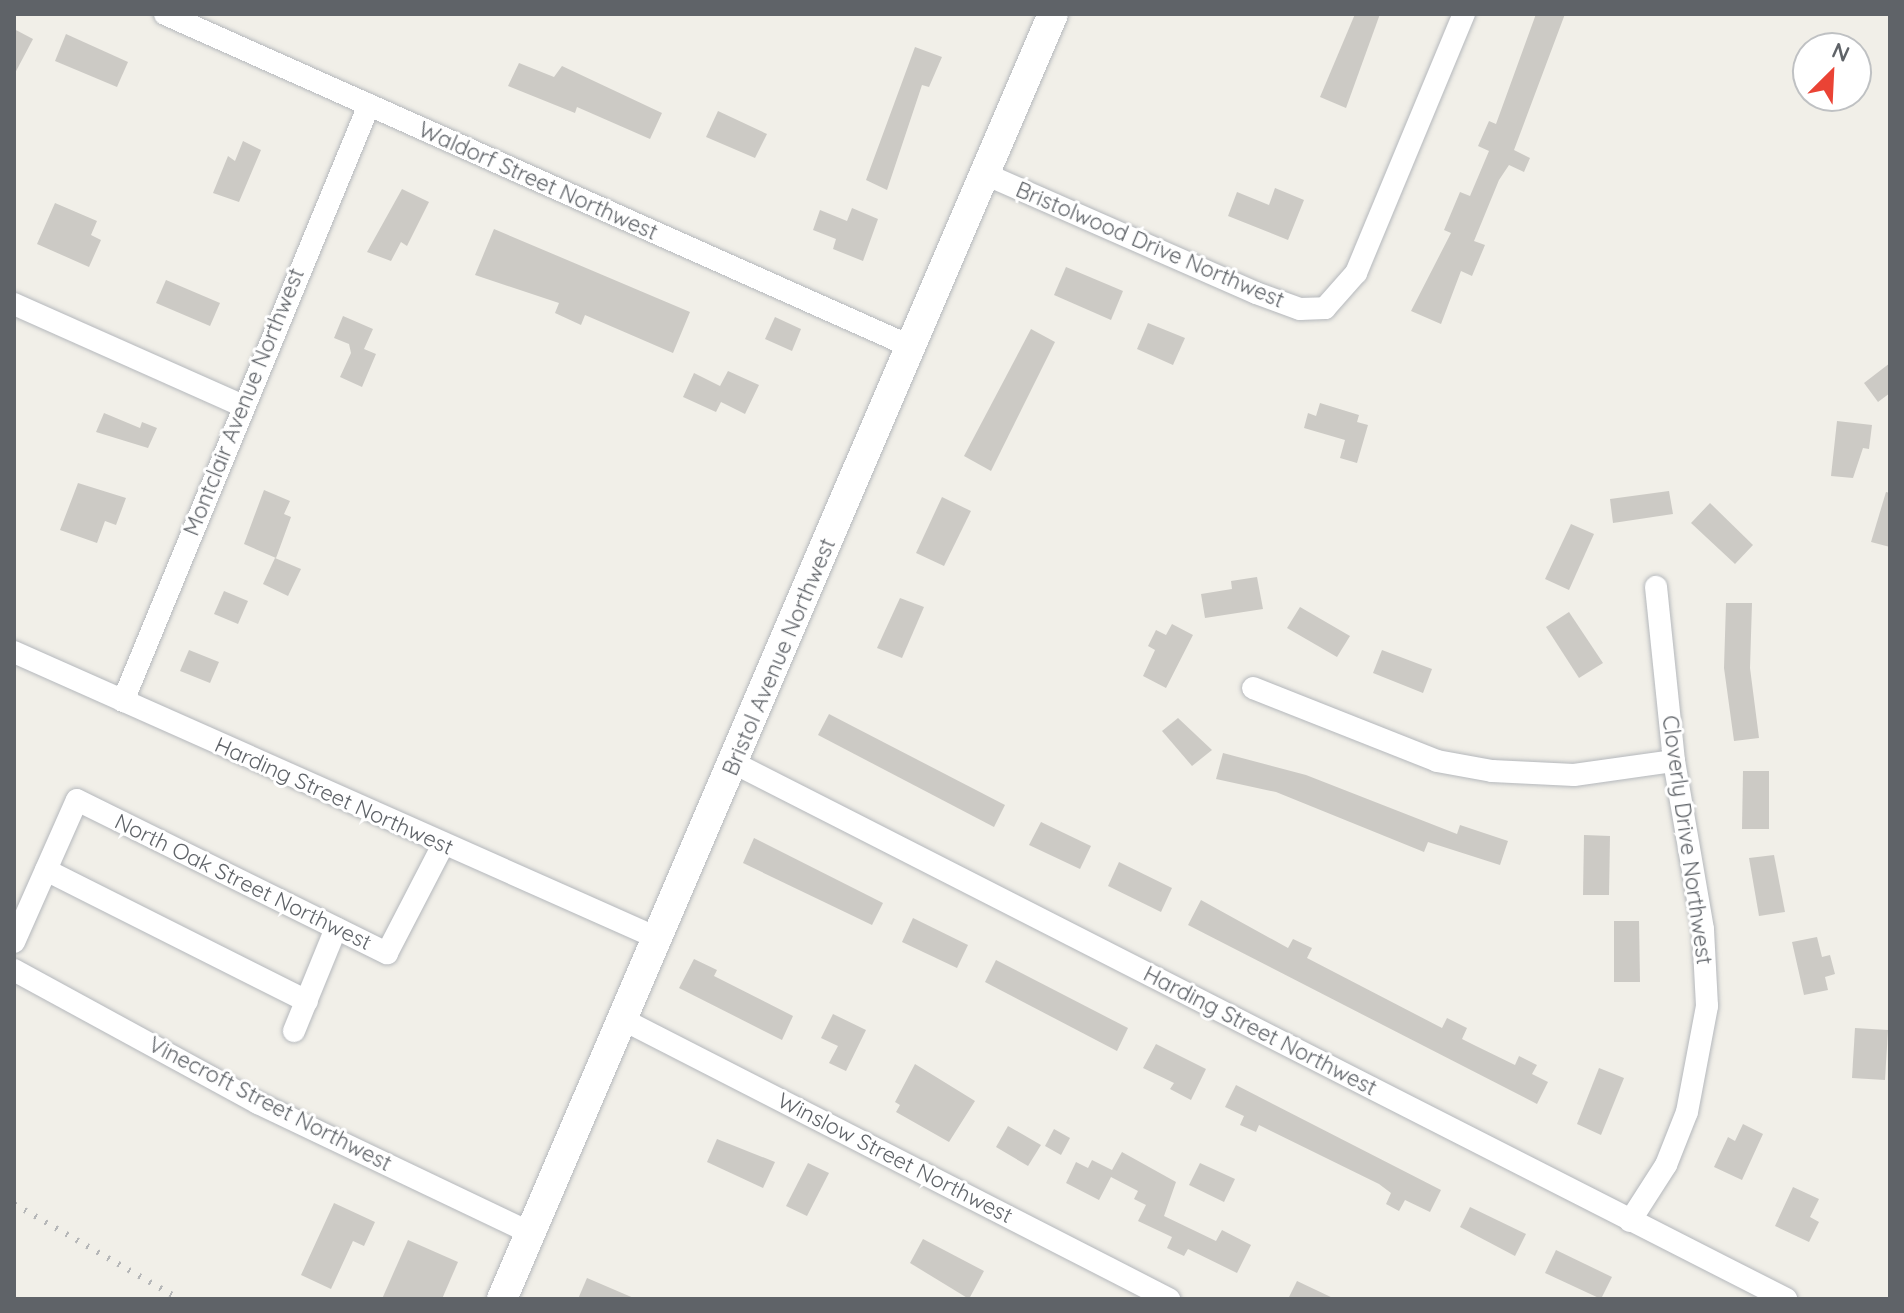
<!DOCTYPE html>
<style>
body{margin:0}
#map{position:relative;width:1904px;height:1313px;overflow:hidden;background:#f1efe8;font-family:Quicksand,sans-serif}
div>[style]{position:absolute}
.building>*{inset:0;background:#cccac5}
.roads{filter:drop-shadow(0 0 2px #b5b8bc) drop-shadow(0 0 2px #b5b8bc)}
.street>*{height:22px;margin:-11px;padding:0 11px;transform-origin:11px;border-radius:11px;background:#fff}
.secondary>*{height:30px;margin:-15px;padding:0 15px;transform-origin:15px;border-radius:15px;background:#fff}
.rail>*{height:6px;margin-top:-3px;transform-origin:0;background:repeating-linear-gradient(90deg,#b6b7b8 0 2px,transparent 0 12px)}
span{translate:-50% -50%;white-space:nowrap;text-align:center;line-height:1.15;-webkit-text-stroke:6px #fff;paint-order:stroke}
.street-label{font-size:22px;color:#5f6368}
.frame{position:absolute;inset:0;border:16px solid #5f6368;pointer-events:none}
.north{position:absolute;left:1792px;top:32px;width:80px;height:80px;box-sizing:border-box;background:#fff;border:2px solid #bfc1c3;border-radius:50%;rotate:24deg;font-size:22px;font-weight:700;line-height:32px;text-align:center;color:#5f6368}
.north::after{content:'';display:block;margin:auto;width:28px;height:36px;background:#ea4335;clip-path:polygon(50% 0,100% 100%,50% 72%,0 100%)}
</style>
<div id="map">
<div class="building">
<i style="clip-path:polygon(1355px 14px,1380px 14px,1346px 108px,1320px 97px)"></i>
<i style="clip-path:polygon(1536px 14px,1565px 14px,1514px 150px,1530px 158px,1524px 172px,1509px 165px,1499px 180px,1474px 241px,1485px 245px,1472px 276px,1461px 271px,1441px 324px,1411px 311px,1451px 233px,1444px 230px,1460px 192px,1470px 196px,1489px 151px,1478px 146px,1489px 121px,1496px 124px)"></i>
<i style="clip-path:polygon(14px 29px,33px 39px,14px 75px)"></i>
<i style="clip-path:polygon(66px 34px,128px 62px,117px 87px,55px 61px)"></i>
<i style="clip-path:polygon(915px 47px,942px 57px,929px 87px,922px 85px,887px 190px,866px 180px)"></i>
<i style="clip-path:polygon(519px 63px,554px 77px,562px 66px,662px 113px,650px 139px,577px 107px,575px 113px,508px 86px)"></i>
<i style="clip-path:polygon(718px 111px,767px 134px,755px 158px,706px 137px)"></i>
<i style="clip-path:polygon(243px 141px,261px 150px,239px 202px,213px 193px,228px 156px,235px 161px)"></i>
<i style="clip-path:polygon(1275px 188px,1304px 200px,1288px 240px,1228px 216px,1237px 192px,1269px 205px)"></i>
<i style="clip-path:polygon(402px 189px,429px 202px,407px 246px,401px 242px,391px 261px,367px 252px)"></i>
<i style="clip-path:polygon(55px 203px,97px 221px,91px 235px,101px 240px,89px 267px,37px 244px)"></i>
<i style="clip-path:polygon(852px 208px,878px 219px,863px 261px,833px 249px,836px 239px,813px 230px,820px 210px,847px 221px)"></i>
<i style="clip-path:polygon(494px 229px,690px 312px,673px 353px,585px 315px,581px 325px,555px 313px,559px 303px,475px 275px)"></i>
<i style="clip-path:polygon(1066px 267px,1123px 291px,1111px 320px,1054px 295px)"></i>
<i style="clip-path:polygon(166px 280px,220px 303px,210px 326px,156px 303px)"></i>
<i style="clip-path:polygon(343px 316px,373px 329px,364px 349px,376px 354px,362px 387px,340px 377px,351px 353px,349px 344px,334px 338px)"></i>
<i style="clip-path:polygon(775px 317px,801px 329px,792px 351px,765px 339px)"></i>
<i style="clip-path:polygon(1148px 323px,1185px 338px,1173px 365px,1137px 349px)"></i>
<i style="clip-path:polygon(1031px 329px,1055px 342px,991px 471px,964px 456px)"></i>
<i style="clip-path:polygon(1890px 363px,1890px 393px,1878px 402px,1864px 383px)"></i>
<i style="clip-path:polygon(728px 371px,759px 385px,745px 414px,721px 402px,716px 412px,683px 397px,694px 373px,720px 386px)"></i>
<i style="clip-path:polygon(1320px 403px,1359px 415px,1357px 422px,1368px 425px,1357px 463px,1340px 458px,1345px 440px,1304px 428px,1308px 413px,1316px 416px)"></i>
<i style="clip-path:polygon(104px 413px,140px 428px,142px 422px,157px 428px,148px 448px,96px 432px)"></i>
<i style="clip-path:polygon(1837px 421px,1872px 425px,1869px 449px,1863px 448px,1853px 478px,1831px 476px)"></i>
<i style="clip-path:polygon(78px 483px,126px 498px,116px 525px,105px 521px,97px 543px,60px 530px)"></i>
<i style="clip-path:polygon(264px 490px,290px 501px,284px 514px,291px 517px,276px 558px,244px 544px)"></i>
<i style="clip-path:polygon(1669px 491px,1673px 514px,1613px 523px,1610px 499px)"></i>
<i style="clip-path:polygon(1886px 492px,1890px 493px,1890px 547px,1871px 542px)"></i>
<i style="clip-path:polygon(942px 497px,971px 511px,944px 566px,916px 553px)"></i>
<i style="clip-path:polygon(1710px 503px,1753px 545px,1735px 564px,1691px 523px)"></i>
<i style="clip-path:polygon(1571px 524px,1594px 534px,1569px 590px,1545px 579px)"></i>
<i style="clip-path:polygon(275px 558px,301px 569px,288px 596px,263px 584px)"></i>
<i style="clip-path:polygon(1257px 577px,1263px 609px,1205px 618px,1201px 594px,1232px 589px,1231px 581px)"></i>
<i style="clip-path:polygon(224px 591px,248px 601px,238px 624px,214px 614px)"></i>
<i style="clip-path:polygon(900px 598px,924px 607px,902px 658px,877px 648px)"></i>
<i style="clip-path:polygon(1726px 603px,1752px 603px,1750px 668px,1759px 738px,1734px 741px,1724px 668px)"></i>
<i style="clip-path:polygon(1300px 607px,1350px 636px,1337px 657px,1287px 628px)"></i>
<i style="clip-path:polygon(1569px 612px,1603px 663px,1579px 678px,1546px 627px)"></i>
<i style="clip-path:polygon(1172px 624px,1193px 635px,1166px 688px,1143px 676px,1155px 650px,1148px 646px,1156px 630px,1166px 635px)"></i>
<i style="clip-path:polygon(189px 650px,219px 662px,210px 683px,180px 671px)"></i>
<i style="clip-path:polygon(1382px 650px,1432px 669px,1423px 693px,1373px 673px)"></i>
<i style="clip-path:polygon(829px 714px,1005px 805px,994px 827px,818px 735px)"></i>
<i style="clip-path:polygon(1178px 718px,1212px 750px,1192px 766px,1162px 731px)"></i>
<i style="clip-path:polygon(1223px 753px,1306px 775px,1457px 834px,1460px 825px,1508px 841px,1500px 865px,1428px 842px,1424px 852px,1276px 792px,1216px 779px)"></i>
<i style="clip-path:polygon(1743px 771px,1769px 771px,1769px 829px,1742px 829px)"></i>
<i style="clip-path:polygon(1041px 822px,1091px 846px,1080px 869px,1029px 845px)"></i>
<i style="clip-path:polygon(1584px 835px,1610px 836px,1609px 895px,1583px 895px)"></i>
<i style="clip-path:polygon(754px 838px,883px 903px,872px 925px,743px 863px)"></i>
<i style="clip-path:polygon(1774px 855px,1785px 912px,1759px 916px,1749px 858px)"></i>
<i style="clip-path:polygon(1119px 862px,1172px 888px,1161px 912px,1108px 886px)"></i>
<i style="clip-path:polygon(1201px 900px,1288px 948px,1293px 939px,1312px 948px,1307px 958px,1442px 1028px,1447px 1018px,1467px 1028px,1462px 1039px,1476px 1046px,1515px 1065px,1519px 1056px,1537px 1065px,1532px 1074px,1548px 1082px,1537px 1104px,1188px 925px)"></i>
<i style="clip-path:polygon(913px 918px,968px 945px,957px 968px,902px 942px)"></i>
<i style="clip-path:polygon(1614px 921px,1639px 921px,1640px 982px,1614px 982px)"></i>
<i style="clip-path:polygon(1817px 937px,1822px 957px,1830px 955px,1835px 974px,1825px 977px,1828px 990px,1804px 995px,1792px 942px)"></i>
<i style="clip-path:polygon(694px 959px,717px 970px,714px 976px,793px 1016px,782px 1040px,679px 988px)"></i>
<i style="clip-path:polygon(996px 960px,1128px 1028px,1117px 1051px,985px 982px)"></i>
<i style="clip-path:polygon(833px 1014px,866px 1030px,846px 1071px,829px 1063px,838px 1046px,821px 1038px)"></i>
<i style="clip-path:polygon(1855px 1028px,1888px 1030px,1885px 1080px,1852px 1078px)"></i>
<i style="clip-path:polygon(1156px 1044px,1206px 1069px,1191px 1100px,1170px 1089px,1174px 1083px,1143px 1068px)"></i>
<i style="clip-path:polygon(915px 1064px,975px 1101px,949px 1142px,896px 1112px,900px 1105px,895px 1102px)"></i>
<i style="clip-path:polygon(1599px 1068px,1624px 1078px,1601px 1135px,1577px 1124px)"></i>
<i style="clip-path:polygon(1236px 1085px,1441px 1190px,1430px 1212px,1405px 1200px,1399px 1211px,1386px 1204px,1391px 1193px,1379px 1184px,1259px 1125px,1256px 1132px,1240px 1125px,1244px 1116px,1225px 1107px)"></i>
<i style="clip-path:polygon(1743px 1124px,1763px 1134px,1742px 1180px,1714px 1167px,1728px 1137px,1735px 1141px)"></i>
<i style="clip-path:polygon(1008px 1126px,1041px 1145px,1028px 1166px,996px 1147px)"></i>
<i style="clip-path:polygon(1054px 1129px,1070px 1138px,1061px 1155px,1045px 1146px)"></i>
<i style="clip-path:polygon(717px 1139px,775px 1162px,763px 1188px,707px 1162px)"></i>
<i style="clip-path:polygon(1122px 1152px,1176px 1182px,1164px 1216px,1216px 1241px,1222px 1230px,1251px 1245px,1237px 1273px,1188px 1249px,1184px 1256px,1167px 1248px,1172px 1237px,1138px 1221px,1146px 1205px,1134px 1199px,1138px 1191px,1111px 1177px,1099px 1200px,1066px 1183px,1076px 1162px,1088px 1168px,1092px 1160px,1112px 1170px)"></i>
<i style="clip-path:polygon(808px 1163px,829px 1173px,807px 1216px,786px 1206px)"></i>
<i style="clip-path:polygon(1200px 1163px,1235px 1179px,1224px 1202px,1189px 1185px)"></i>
<i style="clip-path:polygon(1793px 1187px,1819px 1199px,1810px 1217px,1819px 1222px,1809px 1242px,1775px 1226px)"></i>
<i style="clip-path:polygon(334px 1203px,375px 1222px,364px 1246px,353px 1241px,331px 1289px,301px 1275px)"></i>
<i style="clip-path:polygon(1470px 1207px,1526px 1234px,1515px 1256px,1460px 1227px)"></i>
<i style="clip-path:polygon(923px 1239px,984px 1271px,969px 1299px,910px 1263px)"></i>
<i style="clip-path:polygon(408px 1240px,458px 1262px,442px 1299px,382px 1299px)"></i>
<i style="clip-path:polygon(1556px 1250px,1612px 1277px,1601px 1299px,1545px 1273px)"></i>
<i style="clip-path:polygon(587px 1278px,636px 1299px,578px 1299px)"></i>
<i style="clip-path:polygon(1297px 1281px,1335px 1299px,1288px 1299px)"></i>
</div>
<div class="roads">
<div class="street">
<i style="left:165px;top:14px;width:818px;rotate:24.03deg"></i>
<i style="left:985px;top:174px;width:296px;rotate:23.7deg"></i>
<i style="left:1256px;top:293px;width:47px;rotate:20deg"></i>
<i style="left:1300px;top:309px;width:25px;rotate:-2deg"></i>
<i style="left:1325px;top:308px;width:47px;rotate:-48.5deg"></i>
<i style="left:1356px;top:273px;width:281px;rotate:-67.4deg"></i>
<i style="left:14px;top:304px;width:248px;rotate:24deg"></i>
<i style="left:14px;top:652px;width:702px;rotate:23.97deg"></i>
<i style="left:1253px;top:688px;width:198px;rotate:21.6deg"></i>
<i style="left:1437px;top:761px;width:56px;rotate:10.3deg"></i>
<i style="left:1492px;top:771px;width:82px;rotate:2.8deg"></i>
<i style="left:1574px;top:775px;width:101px;rotate:-8deg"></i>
<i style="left:123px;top:701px;width:645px;rotate:-67.57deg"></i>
<i style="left:734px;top:763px;width:1181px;rotate:27deg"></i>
<i style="left:46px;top:870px;width:292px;rotate:26.7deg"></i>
<i style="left:14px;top:942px;width:155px;rotate:-66.1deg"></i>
<i style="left:77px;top:800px;width:346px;rotate:26.3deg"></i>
<i style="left:387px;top:953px;width:122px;rotate:-62.6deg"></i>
<i style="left:14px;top:970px;width:278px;rotate:28.6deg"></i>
<i style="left:258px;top:1103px;width:300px;rotate:25.5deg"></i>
<i style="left:620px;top:1018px;width:617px;rotate:27.11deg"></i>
<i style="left:294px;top:1031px;width:111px;rotate:-67.8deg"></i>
<i style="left:1630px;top:1221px;width:67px;rotate:-57.3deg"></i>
<i style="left:1666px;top:1165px;width:57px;rotate:-68.4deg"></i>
<i style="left:1687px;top:1112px;width:108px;rotate:-79.3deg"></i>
<i style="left:1707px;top:1006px;width:77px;rotate:-93deg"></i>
<i style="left:1703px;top:929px;width:170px;rotate:-99.8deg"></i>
<i style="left:1674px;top:761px;width:175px;rotate:-95.9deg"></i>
</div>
<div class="secondary">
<i style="left:502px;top:1299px;width:1398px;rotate:-66.79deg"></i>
</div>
</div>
<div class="rail">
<i style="left:14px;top:1204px;width:190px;rotate:29.9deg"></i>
</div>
<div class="street-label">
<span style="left:538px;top:181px;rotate:24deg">Waldorf Street Northwest</span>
<span style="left:1150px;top:245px;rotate:23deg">Bristolwood Drive Northwest</span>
<span style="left:244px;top:402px;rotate:-68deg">Montclair Avenue Northwest</span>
<span style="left:779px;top:657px;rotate:-67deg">Bristol Avenue Northwest</span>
<span style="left:334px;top:796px;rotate:24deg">Harding Street Northwest</span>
<span style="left:1687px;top:840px;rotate:82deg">Cloverly Drive Northwest</span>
<span style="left:243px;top:882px;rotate:26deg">North Oak Street Northwest</span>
<span style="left:1260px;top:1031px;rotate:27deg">Harding Street Northwest</span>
<span style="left:270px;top:1104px;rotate:27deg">Vinecroft Street Northwest</span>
<span style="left:895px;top:1158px;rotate:27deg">Winslow Street Northwest</span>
</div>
<div class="frame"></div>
<div class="north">N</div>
</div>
